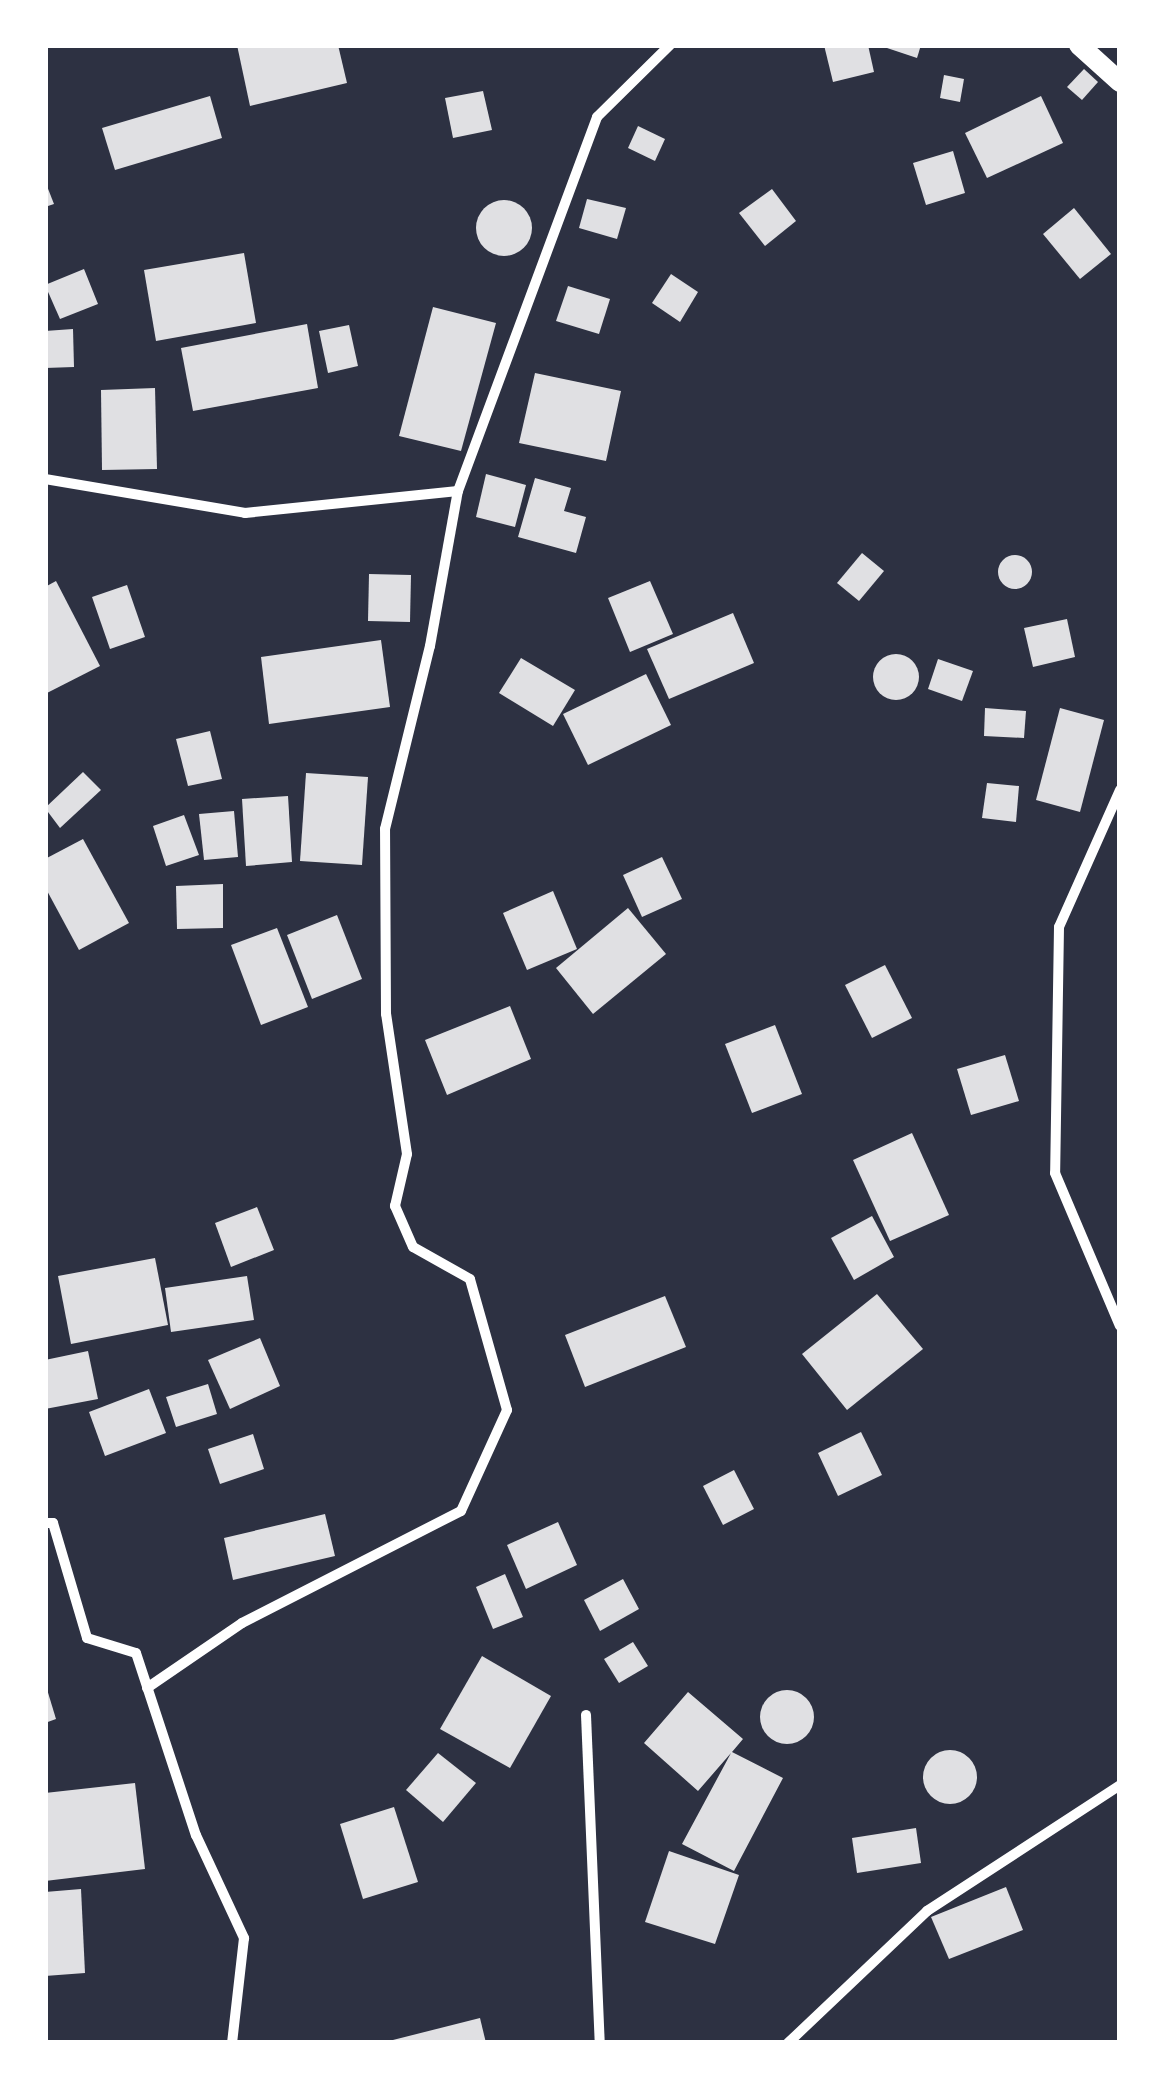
<!DOCTYPE html>
<style>
body{margin:0}
#map{position:relative;width:1165px;height:2088px;overflow:hidden;background:#2d3142;font-family:"Roboto Condensed",sans-serif}
div>[style]{position:absolute}
.building>*{inset:0;background:#e0e0e3}
.round{border-radius:50%}
.minor>*{height:10px;margin:-5px;padding:0 5px;transform-origin:5px;border-radius:5px;background:#fff}
.secondary>*{height:20px;margin:-10px;padding:0 10px;transform-origin:10px;border-radius:10px;background:#fff}
span{translate:-50% -50%;white-space:nowrap;text-align:center;line-height:1.15;-webkit-text-stroke:8px #fff;paint-order:stroke}
.frame{position:absolute;inset:0;border:48px solid #fff;pointer-events:none}
</style>
<div id="map">
<div class="building">
<i style="clip-path:polygon(237px 45px,338px 45px,347px 83px,250px 106px)"></i>
<i style="clip-path:polygon(824px 45px,868px 45px,874px 72px,833px 82px)"></i>
<i style="clip-path:polygon(878px 45px,921px 45px,917px 58px)"></i>
<i style="clip-path:polygon(1084px 69px,1098px 82px,1082px 100px,1067px 87px)"></i>
<i style="clip-path:polygon(944px 75px,964px 79px,960px 102px,940px 98px)"></i>
<i style="clip-path:polygon(483px 91px,492px 130px,453px 138px,445px 98px)"></i>
<i style="clip-path:polygon(210px 96px,222px 138px,115px 170px,102px 128px)"></i>
<i style="clip-path:polygon(1041px 96px,1063px 143px,987px 178px,965px 133px)"></i>
<i style="clip-path:polygon(638px 126px,665px 139px,655px 161px,628px 148px)"></i>
<i style="clip-path:polygon(953px 151px,965px 193px,926px 205px,913px 163px)"></i>
<i style="clip-path:polygon(45px 181px,54px 204px,45px 207px)"></i>
<i style="clip-path:polygon(772px 189px,796px 221px,765px 246px,739px 213px)"></i>
<i style="clip-path:polygon(587px 199px,626px 208px,617px 239px,579px 228px)"></i>
<i class="round" style="left:476px;top:200px;width:56px;height:56px"></i>
<i style="clip-path:polygon(1074px 208px,1111px 254px,1080px 279px,1043px 234px)"></i>
<i style="clip-path:polygon(244px 253px,256px 323px,156px 341px,144px 270px)"></i>
<i style="clip-path:polygon(84px 269px,98px 304px,60px 319px,45px 285px)"></i>
<i style="clip-path:polygon(671px 274px,698px 292px,680px 322px,652px 303px)"></i>
<i style="clip-path:polygon(568px 286px,610px 299px,599px 334px,556px 321px)"></i>
<i style="clip-path:polygon(433px 307px,496px 323px,461px 451px,399px 436px)"></i>
<i style="clip-path:polygon(307px 324px,318px 388px,193px 411px,181px 348px)"></i>
<i style="clip-path:polygon(349px 325px,358px 366px,328px 373px,319px 331px)"></i>
<i style="clip-path:polygon(73px 329px,74px 367px,45px 368px,45px 331px)"></i>
<i style="clip-path:polygon(535px 373px,621px 391px,606px 461px,519px 443px)"></i>
<i style="clip-path:polygon(155px 388px,157px 469px,102px 470px,101px 390px)"></i>
<i style="clip-path:polygon(486px 474px,526px 485px,515px 527px,476px 517px)"></i>
<i style="clip-path:polygon(535px 478px,571px 488px,564px 511px,586px 517px,576px 553px,518px 537px)"></i>
<i style="clip-path:polygon(862px 553px,884px 571px,859px 601px,837px 583px)"></i>
<i class="round" style="left:998px;top:555px;width:34px;height:34px"></i>
<i style="clip-path:polygon(369px 574px,411px 575px,410px 622px,368px 621px)"></i>
<i style="clip-path:polygon(56px 581px,100px 666px,45px 694px,45px 587px)"></i>
<i style="clip-path:polygon(650px 581px,673px 634px,630px 652px,608px 598px)"></i>
<i style="clip-path:polygon(127px 585px,145px 637px,110px 649px,92px 597px)"></i>
<i style="clip-path:polygon(733px 613px,754px 663px,669px 699px,647px 649px)"></i>
<i style="clip-path:polygon(1067px 619px,1075px 657px,1033px 667px,1024px 628px)"></i>
<i style="clip-path:polygon(381px 640px,390px 707px,269px 724px,261px 657px)"></i>
<i class="round" style="left:873px;top:654px;width:46px;height:46px"></i>
<i style="clip-path:polygon(521px 658px,575px 690px,553px 726px,499px 693px)"></i>
<i style="clip-path:polygon(938px 659px,973px 671px,962px 701px,928px 689px)"></i>
<i style="clip-path:polygon(646px 674px,671px 725px,588px 765px,563px 714px)"></i>
<i style="clip-path:polygon(985px 708px,1026px 711px,1024px 738px,984px 736px)"></i>
<i style="clip-path:polygon(1060px 708px,1104px 720px,1080px 812px,1036px 800px)"></i>
<i style="clip-path:polygon(210px 731px,222px 779px,188px 786px,176px 739px)"></i>
<i style="clip-path:polygon(83px 772px,101px 790px,60px 828px,45px 808px)"></i>
<i style="clip-path:polygon(306px 773px,368px 777px,362px 865px,300px 861px)"></i>
<i style="clip-path:polygon(987px 783px,1019px 786px,1016px 822px,982px 818px)"></i>
<i style="clip-path:polygon(288px 796px,292px 862px,246px 866px,242px 799px)"></i>
<i style="clip-path:polygon(234px 811px,238px 857px,204px 860px,199px 814px)"></i>
<i style="clip-path:polygon(184px 815px,199px 855px,166px 866px,153px 826px)"></i>
<i style="clip-path:polygon(83px 839px,129px 923px,79px 950px,45px 887px,45px 859px)"></i>
<i style="clip-path:polygon(662px 857px,682px 899px,642px 917px,623px 875px)"></i>
<i style="clip-path:polygon(223px 884px,223px 928px,177px 929px,176px 886px)"></i>
<i style="clip-path:polygon(553px 891px,577px 949px,527px 970px,503px 913px)"></i>
<i style="clip-path:polygon(628px 908px,666px 954px,593px 1014px,556px 968px)"></i>
<i style="clip-path:polygon(337px 915px,362px 979px,312px 999px,287px 935px)"></i>
<i style="clip-path:polygon(277px 928px,308px 1007px,261px 1025px,231px 945px)"></i>
<i style="clip-path:polygon(885px 965px,912px 1018px,872px 1038px,845px 985px)"></i>
<i style="clip-path:polygon(510px 1006px,531px 1059px,447px 1095px,425px 1040px)"></i>
<i style="clip-path:polygon(775px 1025px,802px 1094px,752px 1113px,725px 1044px)"></i>
<i style="clip-path:polygon(1005px 1055px,1019px 1101px,971px 1115px,957px 1069px)"></i>
<i style="clip-path:polygon(912px 1133px,949px 1215px,890px 1241px,853px 1160px)"></i>
<i style="clip-path:polygon(257px 1207px,274px 1250px,231px 1267px,215px 1223px)"></i>
<i style="clip-path:polygon(872px 1216px,894px 1257px,854px 1280px,831px 1238px)"></i>
<i style="clip-path:polygon(155px 1258px,168px 1325px,71px 1344px,58px 1276px)"></i>
<i style="clip-path:polygon(247px 1276px,254px 1320px,171px 1332px,165px 1288px)"></i>
<i style="clip-path:polygon(877px 1294px,923px 1349px,847px 1410px,802px 1354px)"></i>
<i style="clip-path:polygon(665px 1296px,686px 1347px,585px 1387px,565px 1335px)"></i>
<i style="clip-path:polygon(260px 1338px,280px 1386px,230px 1409px,208px 1360px)"></i>
<i style="clip-path:polygon(88px 1351px,98px 1399px,45px 1409px,45px 1360px)"></i>
<i style="clip-path:polygon(208px 1384px,217px 1414px,176px 1427px,166px 1397px)"></i>
<i style="clip-path:polygon(149px 1389px,166px 1433px,105px 1456px,89px 1412px)"></i>
<i style="clip-path:polygon(861px 1432px,882px 1475px,838px 1496px,818px 1453px)"></i>
<i style="clip-path:polygon(253px 1434px,264px 1469px,220px 1484px,208px 1449px)"></i>
<i style="clip-path:polygon(734px 1470px,754px 1509px,723px 1525px,703px 1486px)"></i>
<i style="clip-path:polygon(325px 1514px,335px 1556px,233px 1580px,224px 1538px)"></i>
<i style="clip-path:polygon(558px 1522px,577px 1565px,526px 1589px,507px 1545px)"></i>
<i style="clip-path:polygon(505px 1574px,523px 1617px,493px 1629px,476px 1587px)"></i>
<i style="clip-path:polygon(623px 1579px,639px 1609px,600px 1631px,584px 1600px)"></i>
<i style="clip-path:polygon(633px 1642px,648px 1666px,619px 1683px,604px 1659px)"></i>
<i style="clip-path:polygon(482px 1656px,551px 1696px,510px 1768px,440px 1729px)"></i>
<i style="clip-path:polygon(46px 1686px,56px 1719px,45px 1723px,45px 1687px)"></i>
<i class="round" style="left:760px;top:1690px;width:54px;height:54px"></i>
<i style="clip-path:polygon(688px 1692px,743px 1739px,732px 1752px,783px 1778px,734px 1871px,682px 1844px,731px 1753px,698px 1791px,644px 1743px)"></i>
<i class="round" style="left:923px;top:1750px;width:54px;height:54px"></i>
<i style="clip-path:polygon(438px 1753px,476px 1783px,443px 1822px,406px 1790px)"></i>
<i style="clip-path:polygon(135px 1783px,145px 1869px,45px 1881px,45px 1793px)"></i>
<i style="clip-path:polygon(394px 1807px,418px 1882px,363px 1899px,340px 1824px)"></i>
<i style="clip-path:polygon(916px 1828px,921px 1863px,857px 1873px,852px 1838px)"></i>
<i style="clip-path:polygon(669px 1851px,739px 1875px,715px 1944px,645px 1922px)"></i>
<i style="clip-path:polygon(1006px 1887px,1023px 1930px,949px 1959px,931px 1917px)"></i>
<i style="clip-path:polygon(81px 1889px,85px 1973px,45px 1976px,45px 1892px)"></i>
<i style="clip-path:polygon(480px 2018px,486px 2043px,385px 2043px,385px 2042px)"></i>
</div>
<div class="minor">
<i style="left:45px;top:479px;width:203px;rotate:9.6deg"></i>
<i style="left:245px;top:513px;width:214px;rotate:-5.9deg"></i>
<i style="left:458px;top:491px;width:399px;rotate:-69.6deg"></i>
<i style="left:597px;top:117px;width:103px;rotate:-44.6deg"></i>
<i style="left:1120px;top:790px;width:150px;rotate:114deg"></i>
<i style="left:1059px;top:927px;width:246px;rotate:90.9deg"></i>
<i style="left:1055px;top:1173px;width:166px;rotate:67deg"></i>
<i style="left:45px;top:1523px;width:8px"></i>
<i style="left:53px;top:1523px;width:120px;rotate:73.5deg"></i>
<i style="left:87px;top:1638px;width:51px;rotate:17deg"></i>
<i style="left:136px;top:1653px;width:192px;rotate:71.8deg"></i>
<i style="left:196px;top:1835px;width:114px;rotate:65deg"></i>
<i style="left:244px;top:1938px;width:106px;rotate:96.5deg"></i>
<i style="left:147px;top:1688px;width:115px;rotate:-34.4deg"></i>
<i style="left:242px;top:1623px;width:246px;rotate:-27.1deg"></i>
<i style="left:461px;top:1511px;width:111px;rotate:-65.5deg"></i>
<i style="left:507px;top:1410px;width:136px;rotate:-105.8deg"></i>
<i style="left:470px;top:1279px;width:65px;rotate:-150.7deg"></i>
<i style="left:413px;top:1247px;width:45px;rotate:-113.7deg"></i>
<i style="left:395px;top:1206px;width:53px;rotate:-77deg"></i>
<i style="left:407px;top:1154px;width:142px;rotate:-98.5deg"></i>
<i style="left:386px;top:1014px;width:185px;rotate:-90.3deg"></i>
<i style="left:385px;top:829px;width:188px;rotate:-76.2deg"></i>
<i style="left:430px;top:646px;width:158px;rotate:-79.8deg"></i>
<i style="left:586px;top:1715px;width:328px;rotate:87.6deg"></i>
<i style="left:788px;top:2043px;width:192px;rotate:-43.5deg"></i>
<i style="left:927px;top:1911px;width:230px;rotate:-33.1deg"></i>
</div>
<div class="secondary">
<i style="left:1079px;top:45px;width:55px;rotate:42.1deg"></i>
</div>
<div class="frame"></div>
</div>
